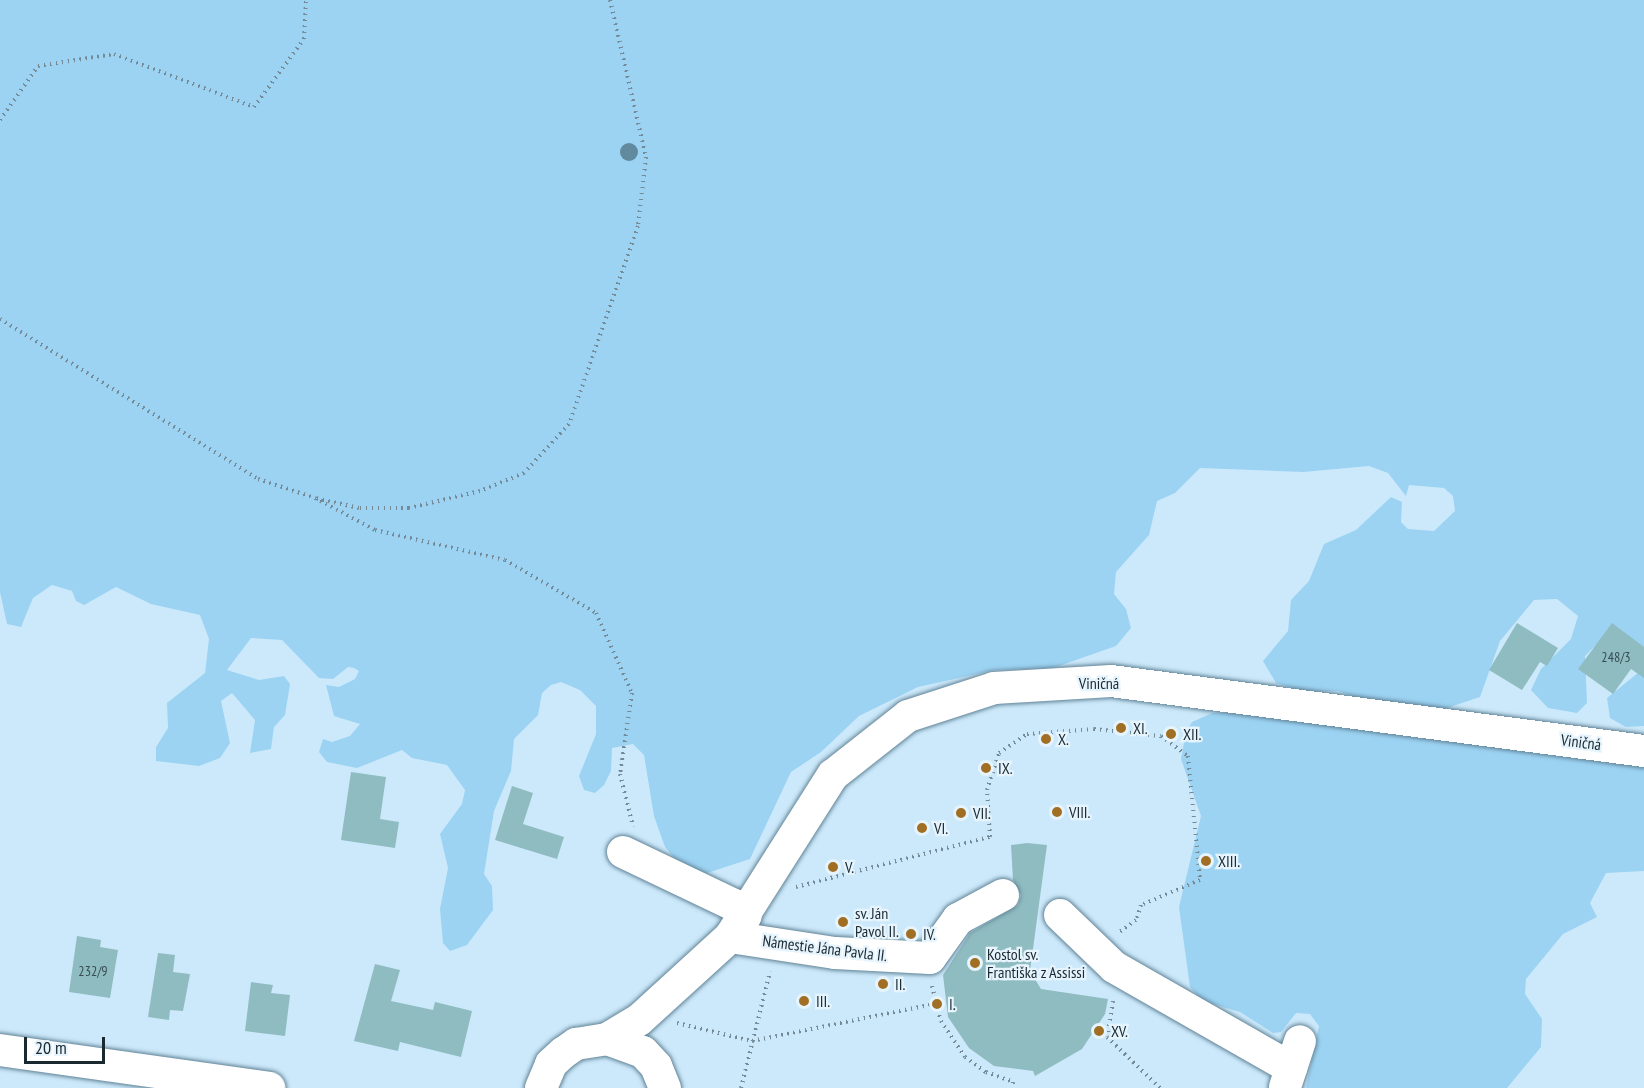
<!DOCTYPE html>
<meta charset="utf-8">
<style>
body{margin:0}
#map{position:relative;width:1644px;height:1088px;overflow:hidden;background:#cce9fb;font-family:"PT Sans Narrow",sans-serif}
div>[style]{position:absolute}
.green>*{inset:0;background:#9cd3f3}
.building>*{inset:0;background:#8fbcc0}
.path>*{height:4px;margin-top:-2px;transform-origin:0;background:repeating-linear-gradient(90deg,#758a97 0 1.5px,transparent 0 6px)}
.roads{filter:drop-shadow(0 0 2px #618396) drop-shadow(0 0 2px #618396)}
.minor>*{height:32px;margin:-16px;padding:0 16px;transform-origin:16px;border-radius:16px;background:#fff}
.trees>*{width:18px;height:18px;margin:-9px;border-radius:50%;background:#628a9e}
.dots>*{width:16px;height:16px;translate:-50% -50%;box-sizing:border-box;border:3px solid #e6f4fd;border-radius:50%}
span{translate:-50% -50%;white-space:nowrap;text-align:center;line-height:1.15;-webkit-text-stroke:4.5px #e6f4fd;paint-order:stroke}
.number-label{font-size:14px;color:#374d54}
.number-label span{-webkit-text-stroke-width:0}
.street-label{font-size:16px;color:#1a2830}
.poi-label{font-size:16px;color:#1a2830}
.left{translate:0 -50%;text-align:left}
.scale{position:absolute;left:24px;top:1037px;width:81px;height:27px;box-sizing:border-box;border:3px solid #1a2830;border-top:0;padding-left:8px;font-size:18px;line-height:21px;white-space:nowrap;color:#1a2830;-webkit-text-stroke:4px #e6f4fd;paint-order:stroke}
</style>
<div id="map">
<div class="green">
<i style="clip-path:polygon(0 0,1644px 0,1644px 649px,1600px 641px,1585px 656px,1587px 703px,1577px 713px,1548px 708px,1531px 690px,1541px 669px,1571px 639px,1578px 616px,1557px 599px,1534px 600px,1500px 641px,1480px 697px,1444px 709px,1644px 761px,1644px 871px,1606px 873px,1590px 903px,1597px 917px,1563px 934px,1526px 979px,1525px 994px,1542px 1019px,1541px 1047px,1507px 1088px,1306px 1088px,1319px 1026px,1310px 1014px,1296px 1013px,1281px 1032px,1273px 1033px,1240px 1012px,1203px 1001px,1190px 987px,1179px 907px,1201px 816px,1181px 759px,1186px 732px,1192px 722px,1212px 713px,1386px 709px,1338px 691px,1305px 692px,1276px 683px,1263px 661px,1288px 631px,1291px 600px,1309px 581px,1324px 544px,1356px 530px,1391px 497px,1402px 502px,1401px 522px,1408px 529px,1434px 531px,1455px 511px,1453px 496px,1444px 488px,1409px 485px,1406px 496px,1388px 473px,1369px 466px,1303px 472px,1200px 468px,1175px 493px,1157px 501px,1149px 535px,1116px 572px,1114px 594px,1126px 609px,1131px 628px,1116px 646px,1053px 668px,995px 670px,918px 687px,859px 716px,821px 752px,791px 772px,750px 859px,707px 873px,685px 871px,665px 847px,654px 816px,644px 755px,633px 744px,612px 748px,611px 771px,604px 785px,595px 793px,584px 790px,579px 776px,596px 734px,596px 706px,580px 690px,561px 682px,551px 685px,542px 693px,538px 715px,514px 739px,511px 771px,494px 811px,484px 874px,492px 886px,493px 910px,467px 945px,450px 951px,443px 943px,440px 909px,448px 868px,440px 834px,462px 804px,465px 790px,447px 765px,412px 758px,402px 750px,357px 768px,327px 762px,319px 752px,323px 739px,332px 742px,350px 736px,360px 724px,334px 716px,326px 685px,339px 687px,355px 679px,359px 671px,354px 668px,348px 667px,333px 679px,319px 678px,282px 640px,251px 638px,227px 670px,259px 680px,284px 676px,290px 684px,285px 715px,274px 727px,271px 749px,250px 753px,255px 720px,232px 693px,221px 701px,230px 743px,220px 758px,199px 766px,156px 761px,156px 747px,168px 728px,167px 703px,205px 673px,209px 639px,200px 615px,151px 604px,116px 587px,84px 605px,76px 601px,72px 591px,52px 585px,33px 598px,21px 627px,7px 624px,0 592px)"></i>
<i style="clip-path:polygon(1644px 668px,1644px 726px,1626px 727px,1610px 718px,1607px 698px)"></i>
</div>
<div class="building">
<i style="clip-path:polygon(1517px 623px,1558px 648px,1547px 666px,1540px 662px,1522px 690px,1489px 670px)"></i>
<i style="clip-path:polygon(1612px 623px,1644px 647px,1644px 678px,1631px 669px,1613px 694px,1578px 669px)"></i>
<i style="clip-path:polygon(351px 772px,386px 777px,380px 819px,399px 822px,395px 848px,341px 840px)"></i>
<i style="clip-path:polygon(512px 786px,533px 793px,523px 824px,564px 837px,557px 859px,495px 840px)"></i>
<i style="clip-path:polygon(1027px 843px,1047px 845px,1030px 971px,1041px 989px,1108px 999px,1105px 1014px,1082px 1049px,1035px 1076px,1033px 1071px,994px 1066px,969px 1048px,948px 1017px,943px 975px,970px 933px,1018px 905px,1021px 895px,1013px 880px,1011px 845px)"></i>
<i style="clip-path:polygon(77px 936px,101px 940px,100px 947px,118px 950px,110px 998px,69px 992px)"></i>
<i style="clip-path:polygon(158px 953px,175px 955px,173px 972px,190px 974px,183px 1011px,170px 1010px,169px 1020px,148px 1017px)"></i>
<i style="clip-path:polygon(375px 964px,400px 970px,391px 1001px,433px 1010px,435px 1002px,472px 1011px,461px 1057px,400px 1042px,398px 1051px,354px 1041px)"></i>
<i style="clip-path:polygon(251px 982px,273px 985px,271px 993px,290px 995px,285px 1036px,245px 1031px)"></i>
</div>
<div class="path">
<i style="left:610px;top:0;width:161px;rotate:77.1deg"></i>
<i style="left:646px;top:157px;width:69px;rotate:96.6deg"></i>
<i style="left:638px;top:226px;width:210px;rotate:109.2deg"></i>
<i style="left:569px;top:424px;width:67px;rotate:132.6deg"></i>
<i style="left:524px;top:473px;width:48px;rotate:157.8deg"></i>
<i style="left:480px;top:491px;width:73px;rotate:166.5deg"></i>
<i style="left:409px;top:508px;width:50px;rotate:180deg"></i>
<i style="left:359px;top:508px;width:45px;rotate:-167.2deg"></i>
<i style="left:315px;top:498px;width:68px;rotate:28.1deg"></i>
<i style="left:375px;top:530px;width:133px;rotate:13deg"></i>
<i style="left:505px;top:560px;width:105px;rotate:30.2deg"></i>
<i style="left:596px;top:613px;width:88px;rotate:65.8deg"></i>
<i style="left:632px;top:693px;width:82px;rotate:98.4deg"></i>
<i style="left:620px;top:774px;width:54px;rotate:76deg"></i>
<i style="left:0;top:120px;width:66px;rotate:-54.9deg"></i>
<i style="left:38px;top:66px;width:77px;rotate:-9deg"></i>
<i style="left:114px;top:54px;width:150px;rotate:20.7deg"></i>
<i style="left:254px;top:107px;width:84px;rotate:-53.7deg"></i>
<i style="left:304px;top:39px;width:39px;rotate:-87deg"></i>
<i style="left:0;top:319px;width:304px;rotate:31.8deg"></i>
<i style="left:258px;top:479px;width:60px;rotate:18.4deg"></i>
<i style="left:796px;top:887px;width:200px;rotate:-14.5deg"></i>
<i style="left:990px;top:837px;width:47px;rotate:-93.7deg"></i>
<i style="left:987px;top:790px;width:39px;rotate:-72deg"></i>
<i style="left:999px;top:753px;width:34px;rotate:-34deg"></i>
<i style="left:1027px;top:734px;width:67px;rotate:-4.3deg"></i>
<i style="left:1094px;top:729px;width:67px;rotate:6deg"></i>
<i style="left:1161px;top:736px;width:34px;rotate:37deg"></i>
<i style="left:1188px;top:756px;width:125px;rotate:84.5deg"></i>
<i style="left:1200px;top:880px;width:64px;rotate:157deg"></i>
<i style="left:1141px;top:905px;width:16px;rotate:108deg"></i>
<i style="left:1136px;top:920px;width:22px;rotate:144deg"></i>
<i style="left:932px;top:986px;width:36px;rotate:76deg"></i>
<i style="left:941px;top:1021px;width:43px;rotate:56.3deg"></i>
<i style="left:965px;top:1057px;width:26px;rotate:36deg"></i>
<i style="left:986px;top:1072px;width:29px;rotate:20deg"></i>
<i style="left:1013px;top:1082px;width:6px;rotate:99deg"></i>
<i style="left:1113px;top:1001px;width:36px;rotate:99deg"></i>
<i style="left:1107px;top:1037px;width:74px;rotate:43.9deg"></i>
<i style="left:677px;top:1023px;width:77px;rotate:13.5deg"></i>
<i style="left:752px;top:1041px;width:186px;rotate:-11.5deg"></i>
<i style="left:741px;top:1088px;width:120px;rotate:-76deg"></i>
</div>
<div class="roads">
<div class="minor">
<i style="left:623px;top:852px;width:123px;rotate:25.5deg"></i>
<i style="left:734px;top:905px;width:16px;rotate:43deg"></i>
<i style="left:1060px;top:915px;width:75px;rotate:43.9deg"></i>
<i style="left:1114px;top:967px;width:204px;rotate:29.7deg"></i>
<i style="left:730px;top:937px;width:106px;rotate:8.7deg"></i>
<i style="left:835px;top:953px;width:95px;rotate:3deg"></i>
<i style="left:930px;top:958px;width:48px;rotate:-54.3deg"></i>
<i style="left:958px;top:919px;width:51px;rotate:-28.1deg"></i>
<i style="left:607px;top:1039px;width:37px;rotate:-31deg"></i>
<i style="left:639px;top:1020px;width:123px;rotate:-42.4deg"></i>
<i style="left:730px;top:937px;width:192px;rotate:-57.6deg"></i>
<i style="left:833px;top:775px;width:95px;rotate:-38.2deg"></i>
<i style="left:908px;top:716px;width:90px;rotate:-18deg"></i>
<i style="left:994px;top:688px;width:117px;rotate:-3.4deg"></i>
<i style="left:1111px;top:681px;width:538px;rotate:7.48deg"></i>
<i style="left:0;top:1050px;width:272px;rotate:8deg"></i>
<i style="left:1285px;top:1087px;width:48px;rotate:-71.9deg"></i>
<i style="left:541px;top:1088px;width:26px;rotate:-67deg"></i>
<i style="left:551px;top:1064px;width:16px;rotate:-43deg"></i>
<i style="left:563px;top:1053px;width:16px;rotate:-35deg"></i>
<i style="left:576px;top:1044px;width:31px;rotate:-9deg"></i>
<i style="left:607px;top:1039px;width:38px;rotate:20deg"></i>
<i style="left:643px;top:1052px;width:19px;rotate:47deg"></i>
<i style="left:656px;top:1066px;width:24px;rotate:68deg"></i>
</div>
</div>
<div class="trees">
<i style="left:629px;top:152px"></i>
</div>
<div class="dots">
<i style="left:1121px;top:728px;background:#a06f24"></i>
<i style="left:1171px;top:734px;background:#a06f24"></i>
<i style="left:1046px;top:739px;background:#a06f24"></i>
<i style="left:986px;top:768px;background:#a06f24"></i>
<i style="left:1057px;top:812px;background:#a06f24"></i>
<i style="left:961px;top:813px;background:#a06f24"></i>
<i style="left:922px;top:828px;background:#a06f24"></i>
<i style="left:1206px;top:861px;background:#a06f24"></i>
<i style="left:833px;top:867px;background:#a06f24"></i>
<i style="left:843px;top:922px;background:#a06f24"></i>
<i style="left:911px;top:934px;background:#a06f24"></i>
<i style="left:975px;top:963px;background:#a06f24"></i>
<i style="left:883px;top:984px;background:#a06f24"></i>
<i style="left:804px;top:1001px;background:#a06f24"></i>
<i style="left:937px;top:1004px;background:#a06f24"></i>
<i style="left:1099px;top:1031px;background:#a06f24"></i>
</div>
<div class="number-label">
<span style="left:1616px;top:657px">248/3</span>
<span style="left:93px;top:971px">232/9</span>
</div>
<div class="street-label">
<span style="left:1099px;top:683px">Viničná</span>
<span style="left:1581px;top:742px;rotate:7deg">Viničná</span>
<span style="left:825px;top:948px;rotate:7deg">Námestie Jána Pavla II.</span>
</div>
<div class="poi-label">
<span class="left" style="left:1133px;top:728px">XI.</span>
<span class="left" style="left:1183px;top:734px">XII.</span>
<span class="left" style="left:1058px;top:739px">X.</span>
<span class="left" style="left:998px;top:768px">IX.</span>
<span class="left" style="left:1069px;top:812px">VIII.</span>
<span class="left" style="left:973px;top:813px">VII.</span>
<span class="left" style="left:934px;top:828px">VI.</span>
<span class="left" style="left:1218px;top:861px">XIII.</span>
<span class="left" style="left:845px;top:867px">V.</span>
<span class="left" style="left:855px;top:922px">sv. Ján<br>Pavol II.</span>
<span class="left" style="left:923px;top:934px">IV.</span>
<span class="left" style="left:987px;top:963px">Kostol sv.<br>Františka z Assissi</span>
<span class="left" style="left:895px;top:984px">II.</span>
<span class="left" style="left:816px;top:1001px">III.</span>
<span class="left" style="left:949px;top:1004px">I.</span>
<span class="left" style="left:1111px;top:1031px">XV.</span>
</div>
<div class="scale">20 m</div>
</div>
